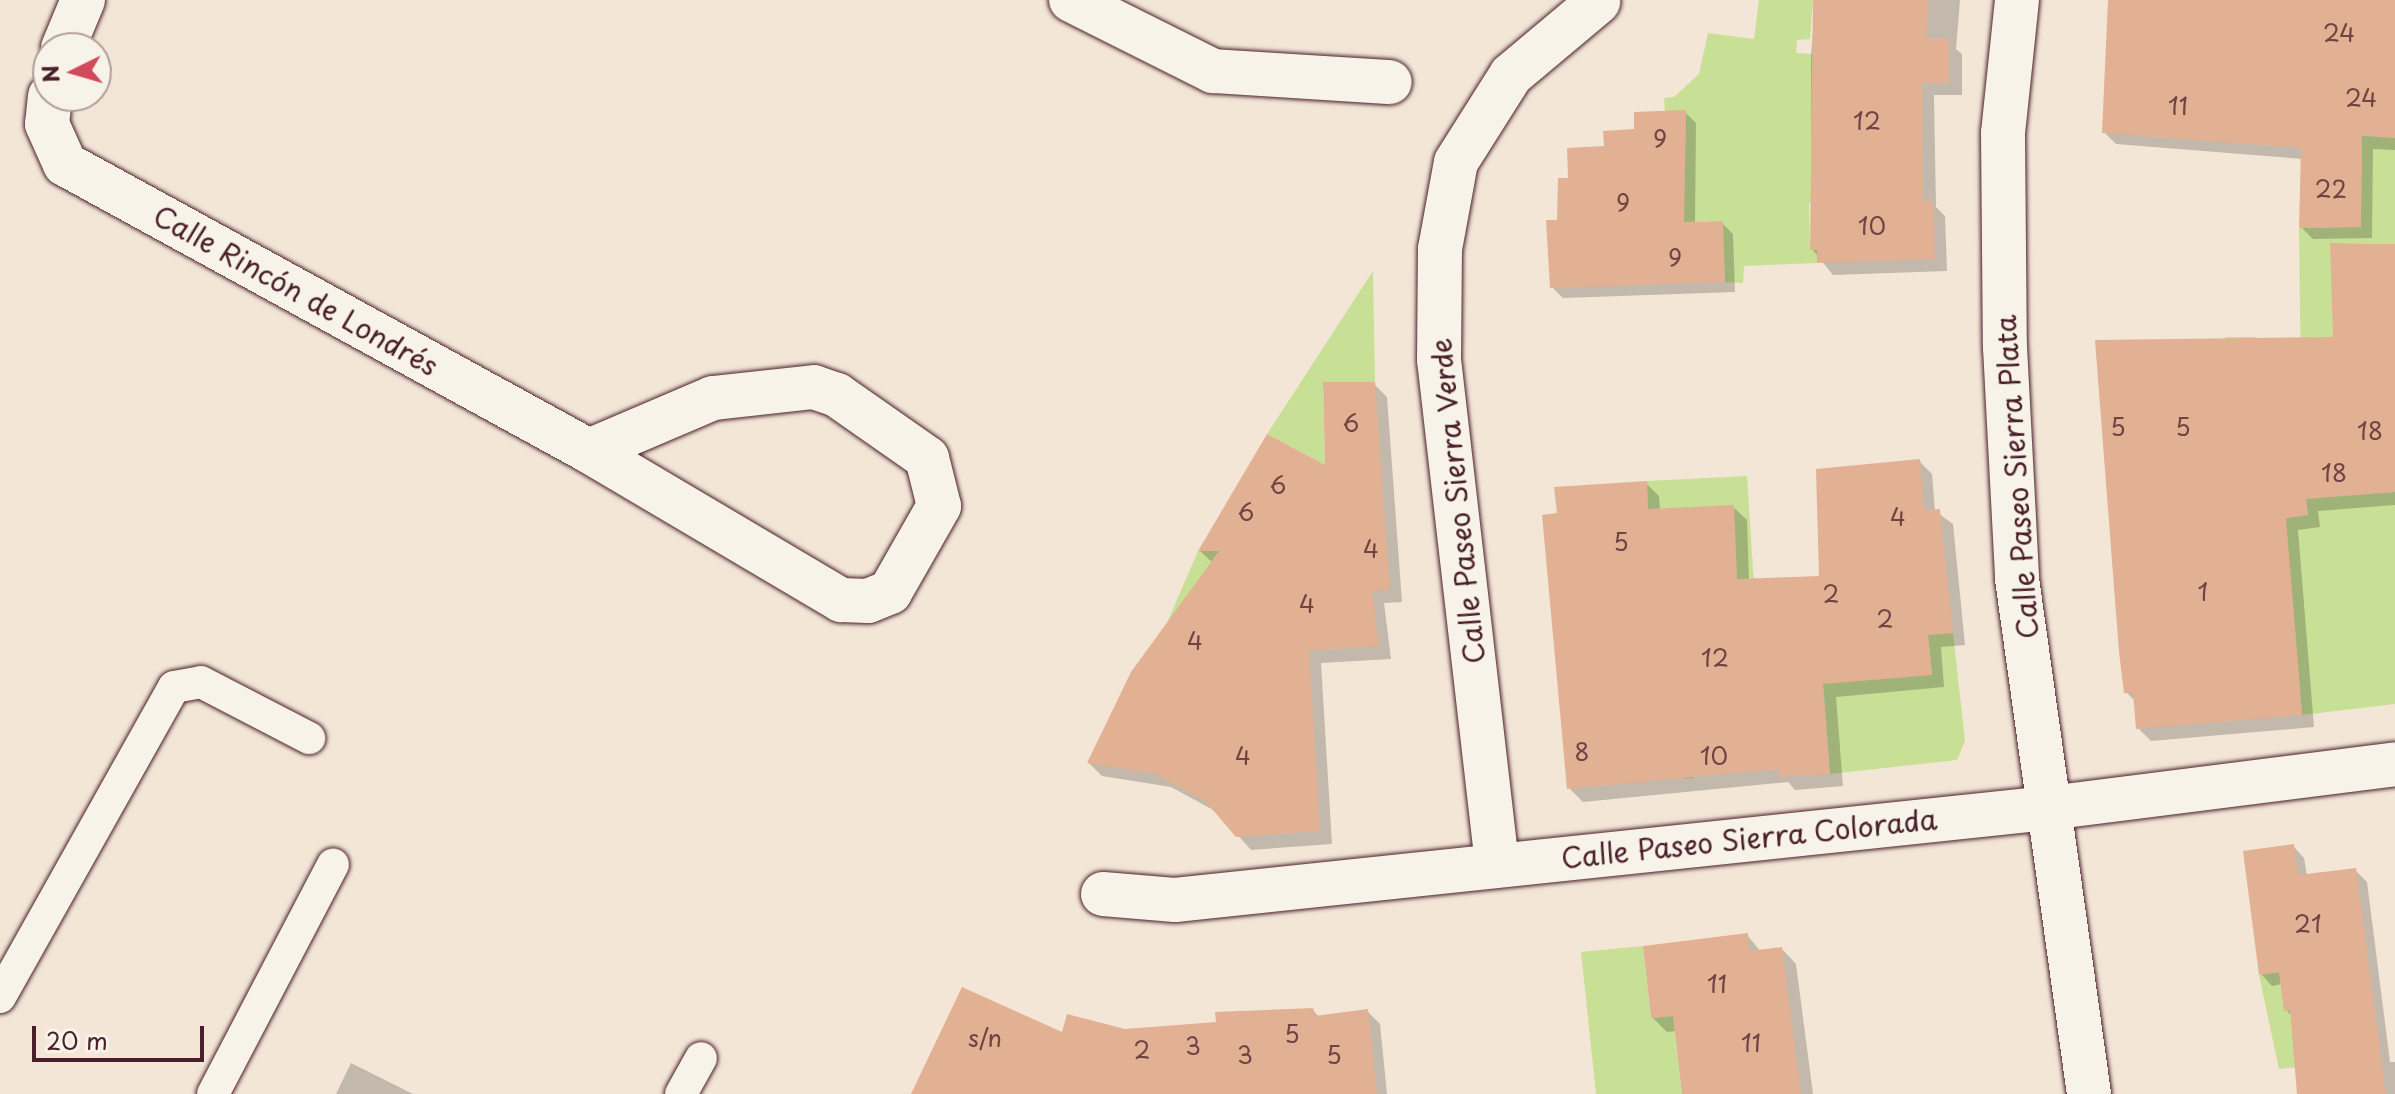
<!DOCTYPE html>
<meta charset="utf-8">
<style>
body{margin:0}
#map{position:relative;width:2395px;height:1094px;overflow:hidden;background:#f3e6d7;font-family:"Playpen Sans",sans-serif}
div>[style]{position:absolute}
.green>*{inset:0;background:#c7e096}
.shadow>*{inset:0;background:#0003}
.building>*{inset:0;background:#e2b193}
.roads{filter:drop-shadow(0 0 2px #4a1f2b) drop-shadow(0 0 2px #4a1f2b)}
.lane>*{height:32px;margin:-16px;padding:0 16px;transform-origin:16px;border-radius:16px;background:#f7f3e8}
.street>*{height:44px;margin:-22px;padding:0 22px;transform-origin:22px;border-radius:22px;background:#f7f3e8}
span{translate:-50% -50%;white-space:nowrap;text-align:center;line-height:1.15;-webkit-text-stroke:7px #f7f3e8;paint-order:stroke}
.number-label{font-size:24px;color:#704445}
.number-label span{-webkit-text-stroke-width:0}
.street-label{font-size:28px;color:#4a1f2b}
.north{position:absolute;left:32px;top:32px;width:80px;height:80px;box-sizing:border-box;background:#f7f3e8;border:2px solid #b29e9c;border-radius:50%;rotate:265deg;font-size:22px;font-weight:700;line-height:32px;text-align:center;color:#4a1f2b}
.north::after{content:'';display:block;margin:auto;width:28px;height:36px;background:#d1495b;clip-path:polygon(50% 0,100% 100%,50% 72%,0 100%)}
.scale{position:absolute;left:32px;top:1026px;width:172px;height:36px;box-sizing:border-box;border:4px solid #4a1f2b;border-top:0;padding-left:10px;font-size:24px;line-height:28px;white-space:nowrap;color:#4a1f2b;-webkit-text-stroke:6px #f7f3e8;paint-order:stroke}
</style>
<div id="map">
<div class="green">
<i style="clip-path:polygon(1759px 0,1813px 0,1810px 39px,1797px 40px,1796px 53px,1812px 54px,1818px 203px,1809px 203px,1810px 249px,1817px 250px,1817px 263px,1744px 266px,1743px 283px,1725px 282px,1722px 221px,1676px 222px,1672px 158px,1685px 157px,1686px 112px,1665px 111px,1664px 98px,1674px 97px,1699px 74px,1708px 33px,1754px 39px)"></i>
<i style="clip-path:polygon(2362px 136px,2395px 138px,2395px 244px,2332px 243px,2334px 360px,2306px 496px,2395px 492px,2395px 704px,2302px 715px,2290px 569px,2273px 520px,2308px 515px,2306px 497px,2230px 452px,2225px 337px,2256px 337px,2257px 374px,2301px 382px,2299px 228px,2361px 227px)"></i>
<i style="clip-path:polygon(1373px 271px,1375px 382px,1323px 382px,1325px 465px,1267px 434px)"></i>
<i style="clip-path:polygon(1747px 476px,1754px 586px,1932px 674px,1928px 635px,1953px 633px,1965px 741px,1957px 760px,1830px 774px,1823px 684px,1752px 688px,1673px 593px,1694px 778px,1684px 779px,1676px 709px,1670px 508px,1648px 509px,1647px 481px)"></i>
<i style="clip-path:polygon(1198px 551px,1223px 551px,1167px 623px)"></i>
<i style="clip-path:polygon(1643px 946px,1651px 1018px,1673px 1016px,1682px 1094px,1596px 1094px,1581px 952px)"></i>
<i style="clip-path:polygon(2279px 972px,2285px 1011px,2373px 1000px,2380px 1059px,2279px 1069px,2259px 975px)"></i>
</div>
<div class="shadow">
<i style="clip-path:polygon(1816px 0,1960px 0,1956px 49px,1962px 54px,1962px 95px,1934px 95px,1936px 207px,1945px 216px,1947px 271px,1833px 275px,1812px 249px,1811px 54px)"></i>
<i style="clip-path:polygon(2110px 0,2395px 0,2395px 150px,2373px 149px,2372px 238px,2313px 239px,2301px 227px,2303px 159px,2116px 144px,2104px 132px)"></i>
<i style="clip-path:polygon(1685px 112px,1696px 123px,1695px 224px,1722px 223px,1733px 234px,1735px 292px,1563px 298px,1552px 287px,1559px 222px,1571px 180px,1606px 147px)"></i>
<i style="clip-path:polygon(2395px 246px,2395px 505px,2318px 511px,2320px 527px,2298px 530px,2314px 727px,2151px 741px,2138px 728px,2136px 702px,2126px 692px)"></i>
<i style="clip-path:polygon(1374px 384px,1387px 397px,1402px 602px,1384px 603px,1391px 659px,1321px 663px,1332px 844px,1251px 850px,1217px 812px,1171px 787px,1102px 776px,1089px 763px,1213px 563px,1200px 551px,1327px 469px)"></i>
<i style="clip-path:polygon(1919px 461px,1932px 474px,1935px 511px,1953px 524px,1965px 645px,1941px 647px,1944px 687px,1836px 697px,1843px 786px,1795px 790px,1788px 782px,1583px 802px,1569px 788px,1559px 515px,1646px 483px,1659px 496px,1660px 510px,1733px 507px,1747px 520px,1749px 580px,1821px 578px)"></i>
<i style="clip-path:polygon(2293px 846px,2304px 858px,2307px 876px,2355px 870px,2367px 882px,2390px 1062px,2395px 1062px,2395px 1094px,2299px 1094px,2292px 1016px,2286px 1010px,2282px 984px,2272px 986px,2261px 974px)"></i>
<i style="clip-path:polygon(1747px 935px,1761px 952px,1782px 949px,1796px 964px,1813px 1094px,1684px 1094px,1677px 1031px,1667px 1032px,1652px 1017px)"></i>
<i style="clip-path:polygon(1313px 1010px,1319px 1017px,1367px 1011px,1380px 1024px,1387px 1094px,914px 1094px,1064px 1035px,1218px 1024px)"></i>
<i style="clip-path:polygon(351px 1063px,413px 1094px,336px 1094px)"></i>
</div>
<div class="building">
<i style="clip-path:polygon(1813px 0,1929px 0,1926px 38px,1949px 39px,1949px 83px,1922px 83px,1923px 201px,1933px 201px,1935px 259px,1817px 263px,1817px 250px,1810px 250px)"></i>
<i style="clip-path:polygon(2108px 0,2395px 0,2395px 138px,2362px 135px,2361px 227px,2299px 228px,2301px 148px,2102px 133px)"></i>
<i style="clip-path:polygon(1686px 110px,1684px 222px,1723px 221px,1725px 282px,1550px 288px,1546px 220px,1557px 220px,1558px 178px,1568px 178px,1567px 148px,1604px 146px,1603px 131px,1634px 129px,1634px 112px)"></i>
<i style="clip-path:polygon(2330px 243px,2395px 244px,2395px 492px,2306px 499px,2308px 515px,2286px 518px,2302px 715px,2136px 729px,2133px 693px,2124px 693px,2119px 652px,2095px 340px,2333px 337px)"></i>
<i style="clip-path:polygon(1323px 382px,1375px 382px,1390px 590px,1372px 591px,1379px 646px,1309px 651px,1320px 831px,1236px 837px,1206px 802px,1156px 774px,1087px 763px,1131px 672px,1219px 551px,1198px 551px,1267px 434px,1325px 465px)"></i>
<i style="clip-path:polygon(1920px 459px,1924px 510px,1940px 509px,1953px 633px,1928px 635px,1932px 675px,1823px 684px,1830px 774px,1780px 777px,1779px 769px,1567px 789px,1542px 515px,1557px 513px,1554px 487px,1647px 481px,1648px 509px,1734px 505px,1737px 579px,1819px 576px,1816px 469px)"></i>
<i style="clip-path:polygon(2294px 844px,2298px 875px,2356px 868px,2386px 1094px,2297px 1094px,2290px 1010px,2284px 1011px,2279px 972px,2259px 975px,2243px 851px)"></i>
<i style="clip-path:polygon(1748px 933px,1749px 951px,1782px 947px,1801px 1094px,1682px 1094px,1673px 1016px,1651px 1018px,1643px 946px)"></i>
<i style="clip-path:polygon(962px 987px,1062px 1032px,1067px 1014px,1125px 1029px,1216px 1022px,1215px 1012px,1313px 1008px,1314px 1016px,1368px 1009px,1377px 1094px,911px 1094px)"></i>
</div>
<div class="roads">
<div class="lane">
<i style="left:0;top:997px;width:355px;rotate:-60.7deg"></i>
<i style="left:174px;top:687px;width:27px;rotate:-10deg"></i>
<i style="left:201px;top:682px;width:122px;rotate:27.4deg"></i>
<i style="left:213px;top:1094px;width:259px;rotate:-62.4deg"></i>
<i style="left:681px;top:1094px;width:41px;rotate:-60.9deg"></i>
</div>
<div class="street">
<i style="left:1071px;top:0;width:159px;rotate:26.6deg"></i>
<i style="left:1213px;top:71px;width:177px;rotate:3.6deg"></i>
<i style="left:2017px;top:0;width:134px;rotate:96deg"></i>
<i style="left:2003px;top:133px;width:214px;rotate:89.5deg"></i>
<i style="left:2005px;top:347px;width:232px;rotate:87deg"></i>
<i style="left:2017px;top:579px;width:520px;rotate:82.04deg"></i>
<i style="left:63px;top:48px;width:52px;rotate:-67.4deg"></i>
<i style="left:50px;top:96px;width:28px;rotate:96deg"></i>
<i style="left:47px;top:124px;width:44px;rotate:65.8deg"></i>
<i style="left:65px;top:164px;width:597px;rotate:28.71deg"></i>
<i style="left:589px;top:451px;width:293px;rotate:30.6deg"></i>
<i style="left:841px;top:600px;width:27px;rotate:2deg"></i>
<i style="left:868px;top:601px;width:24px;rotate:-22deg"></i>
<i style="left:890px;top:592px;width:99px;rotate:-60.3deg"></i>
<i style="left:939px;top:506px;width:49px;rotate:-104deg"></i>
<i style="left:927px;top:458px;width:110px;rotate:-145deg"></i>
<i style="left:837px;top:395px;width:24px;rotate:-161deg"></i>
<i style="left:814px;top:387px;width:102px;rotate:173.8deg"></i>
<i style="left:713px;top:398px;width:135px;rotate:156.9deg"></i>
<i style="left:1497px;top:864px;width:507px;rotate:-96.56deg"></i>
<i style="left:1439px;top:360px;width:111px;rotate:-89.5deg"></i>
<i style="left:1440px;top:249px;width:88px;rotate:-79.6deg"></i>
<i style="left:1456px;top:162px;width:103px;rotate:-57.7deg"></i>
<i style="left:1511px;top:75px;width:114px;rotate:-40deg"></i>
<i style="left:1103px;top:894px;width:72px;rotate:4.8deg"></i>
<i style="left:1175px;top:900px;width:879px;rotate:-6.01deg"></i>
<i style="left:2049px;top:808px;width:349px;rotate:-7.2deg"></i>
</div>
</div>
<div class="number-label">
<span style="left:2339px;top:33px">24</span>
<span style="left:2361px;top:98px">24</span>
<span style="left:2178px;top:106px">11</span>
<span style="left:1867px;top:121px">12</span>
<span style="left:1660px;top:139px">9</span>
<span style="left:2331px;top:189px">22</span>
<span style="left:1623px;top:203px">9</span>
<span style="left:1872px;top:226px">10</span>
<span style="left:1675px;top:258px">9</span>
<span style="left:1351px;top:423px">6</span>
<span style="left:2118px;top:427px">5</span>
<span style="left:2183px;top:427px">5</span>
<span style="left:2370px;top:431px">18</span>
<span style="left:2334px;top:473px">18</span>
<span style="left:1278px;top:485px">6</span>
<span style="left:1246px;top:512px">6</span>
<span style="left:1898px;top:517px">4</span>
<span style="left:1621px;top:542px">5</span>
<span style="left:1371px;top:549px">4</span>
<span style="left:2203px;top:592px">1</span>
<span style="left:1831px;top:594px">2</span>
<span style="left:1307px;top:604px">4</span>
<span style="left:1885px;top:619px">2</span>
<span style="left:1195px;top:641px">4</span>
<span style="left:1715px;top:658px">12</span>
<span style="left:1582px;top:752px">8</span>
<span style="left:1243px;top:756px">4</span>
<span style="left:1714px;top:756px">10</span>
<span style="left:2308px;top:924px">21</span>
<span style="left:1717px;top:984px">11</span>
<span style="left:1292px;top:1034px">5</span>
<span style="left:985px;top:1038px">s/n</span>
<span style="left:1751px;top:1043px">11</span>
<span style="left:1193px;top:1046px">3</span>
<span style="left:1142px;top:1050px">2</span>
<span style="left:1245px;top:1055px">3</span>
<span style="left:1334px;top:1055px">5</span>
</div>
<div class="street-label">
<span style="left:296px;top:290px;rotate:29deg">Calle Rincón de Londrés</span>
<span style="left:2016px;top:477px;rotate:-94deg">Calle Paseo Sierra Plata</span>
<span style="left:1457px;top:501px;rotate:-96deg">Calle Paseo Sierra Verde</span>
<span style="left:1749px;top:838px;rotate:-6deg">Calle Paseo Sierra Colorada</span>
</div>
<div class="north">N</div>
<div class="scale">20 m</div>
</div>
